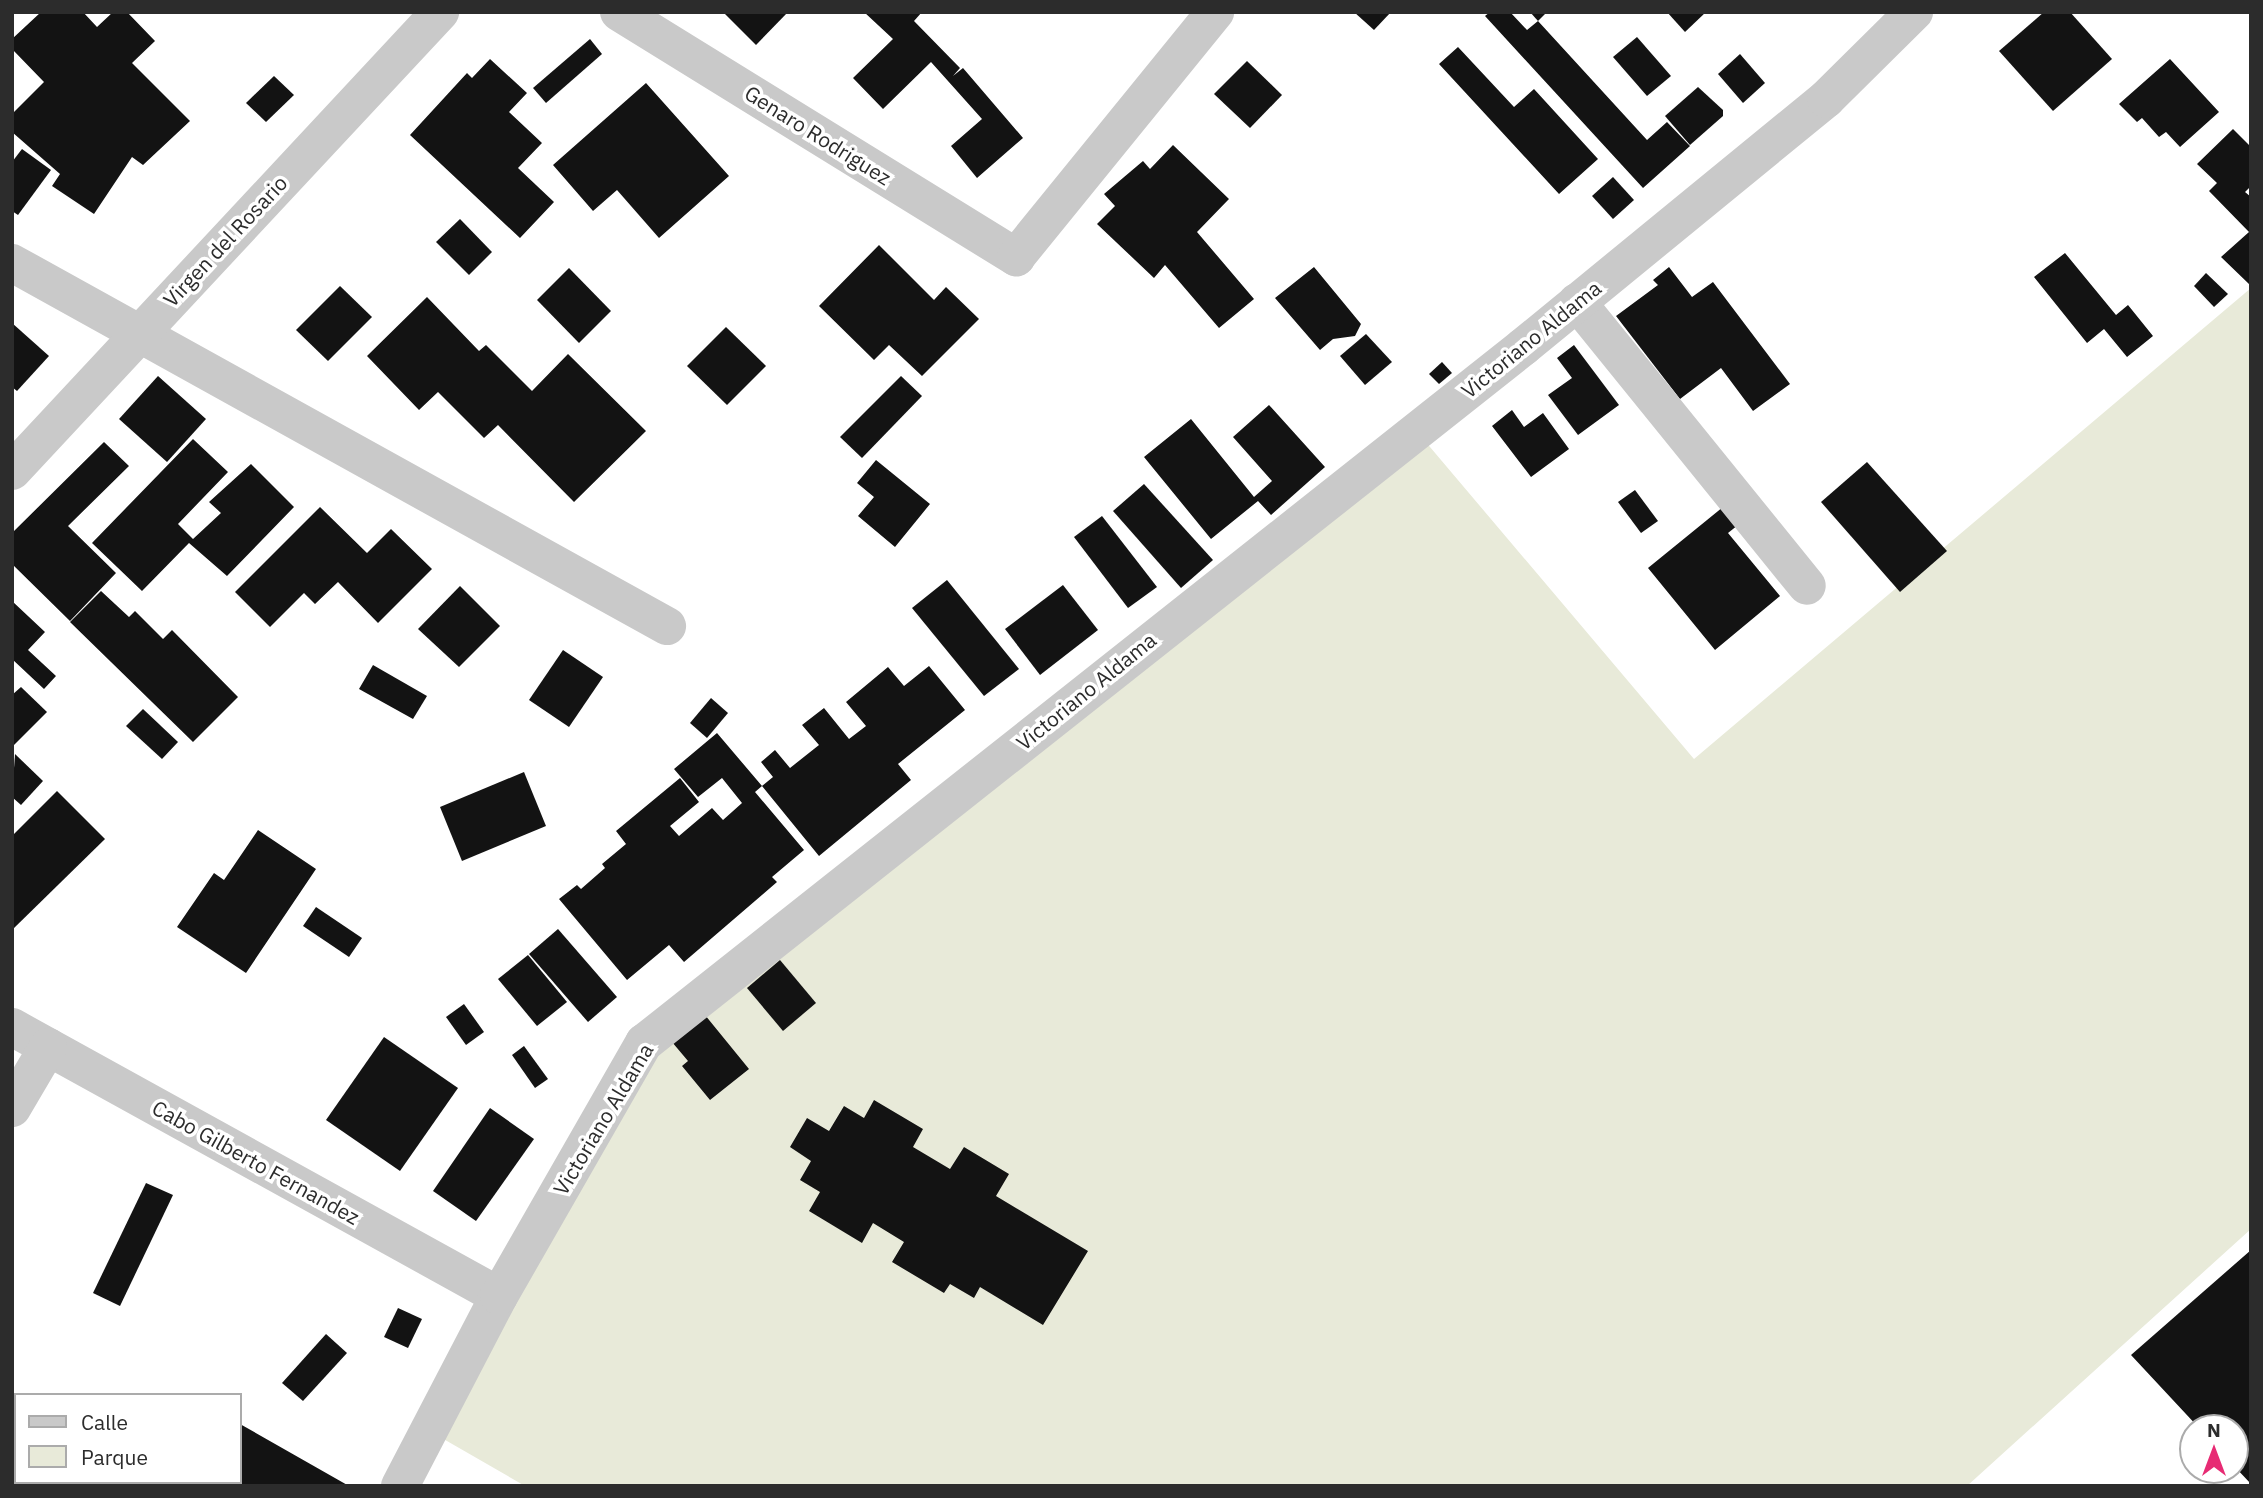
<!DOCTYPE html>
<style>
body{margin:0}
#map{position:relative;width:2263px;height:1498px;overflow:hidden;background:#fff;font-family:"IBM Plex Sans",sans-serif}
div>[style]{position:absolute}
.green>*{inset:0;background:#e8ead9}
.building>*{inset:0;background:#131313}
.minor>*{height:38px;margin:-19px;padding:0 19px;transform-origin:19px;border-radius:19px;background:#c9c9c9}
span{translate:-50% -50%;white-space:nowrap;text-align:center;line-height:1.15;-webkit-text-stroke:7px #fff;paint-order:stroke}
.street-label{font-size:21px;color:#2c2c2c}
.frame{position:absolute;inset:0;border:14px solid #2c2c2c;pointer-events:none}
.legend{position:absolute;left:14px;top:1393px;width:228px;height:91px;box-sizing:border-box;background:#fff;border:2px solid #ababab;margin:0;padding:9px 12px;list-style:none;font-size:21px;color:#2c2c2c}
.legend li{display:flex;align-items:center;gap:14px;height:35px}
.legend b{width:35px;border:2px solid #ababab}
.north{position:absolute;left:2179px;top:1414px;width:70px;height:70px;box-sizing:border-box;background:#fff;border:2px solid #ababab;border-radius:50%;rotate:0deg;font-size:19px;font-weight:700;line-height:28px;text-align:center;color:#2c2c2c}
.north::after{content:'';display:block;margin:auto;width:24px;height:32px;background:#e72b74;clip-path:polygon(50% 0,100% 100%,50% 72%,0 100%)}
</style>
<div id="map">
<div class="green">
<i style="clip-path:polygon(2251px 288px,2251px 1229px,1967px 1486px,525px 1486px,440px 1437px,661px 1037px,1419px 434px,1694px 759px)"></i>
</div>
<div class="building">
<i style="clip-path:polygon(41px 12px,83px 12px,97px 27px,113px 12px,127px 12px,155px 41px,132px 63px,190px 121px,143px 165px,132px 157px,94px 214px,52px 186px,60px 174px,12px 132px,12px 114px,44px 82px,12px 49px,12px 39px)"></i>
<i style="clip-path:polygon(723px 12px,788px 12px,756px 45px)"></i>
<i style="clip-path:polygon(864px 12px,922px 12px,914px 21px,960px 68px,953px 76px,963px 68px,1023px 138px,977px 178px,951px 146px,982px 119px,931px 62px,883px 109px,853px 78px,893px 39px)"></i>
<i style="clip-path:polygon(1354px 12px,1391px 12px,1374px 30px)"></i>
<i style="clip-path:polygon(1490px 12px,1510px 12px,1527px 30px,1538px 21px,1647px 140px,1667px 122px,1690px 146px,1643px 188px,1485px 16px)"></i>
<i style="clip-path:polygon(1530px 12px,1547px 12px,1538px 21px)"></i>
<i style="clip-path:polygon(1667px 12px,1706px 12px,1685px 32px)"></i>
<i style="clip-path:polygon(2044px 12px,2070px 12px,2112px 59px,2053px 111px,1999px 51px)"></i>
<i style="clip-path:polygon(1637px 37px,1671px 76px,1647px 96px,1613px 57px)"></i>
<i style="clip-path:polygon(590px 39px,602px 54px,546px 103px,533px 88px)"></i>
<i style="clip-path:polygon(1458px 47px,1514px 107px,1534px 89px,1598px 159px,1559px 194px,1439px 64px)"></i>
<i style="clip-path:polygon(1740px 54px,1765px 83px,1743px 103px,1718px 74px)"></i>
<i style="clip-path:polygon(490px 59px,527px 93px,509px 112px,542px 143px,518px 168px,554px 202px,520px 238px,410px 135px,467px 73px,472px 78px)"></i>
<i style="clip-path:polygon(2170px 59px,2219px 112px,2180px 147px,2166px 132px,2159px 137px,2142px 118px,2137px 122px,2119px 104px)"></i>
<i style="clip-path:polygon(1247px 61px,1282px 95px,1250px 128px,1214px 94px)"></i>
<i style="clip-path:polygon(274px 76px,294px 95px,266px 122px,246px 103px)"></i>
<i style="clip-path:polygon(646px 83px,729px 176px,659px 238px,617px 190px,593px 211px,553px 165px)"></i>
<i style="clip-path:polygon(1698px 87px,1723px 110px,1723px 116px,1690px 145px,1665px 116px)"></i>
<i style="clip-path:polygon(2233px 129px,2251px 147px,2251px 186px,2245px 192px,2251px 197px,2249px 284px,2221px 257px,2249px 232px,2209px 191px,2217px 183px,2197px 164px)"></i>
<i style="clip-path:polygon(1173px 145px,1229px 199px,1197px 232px,1254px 299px,1219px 328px,1165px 265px,1154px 278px,1097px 224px,1115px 206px,1104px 194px,1143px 161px,1150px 169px)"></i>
<i style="clip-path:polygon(22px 149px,51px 170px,18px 215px,12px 211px,12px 162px)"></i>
<i style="clip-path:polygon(1613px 177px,1634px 200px,1613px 219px,1592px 196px)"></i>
<i style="clip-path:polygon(460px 219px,492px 252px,469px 275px,436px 242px)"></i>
<i style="clip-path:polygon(879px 245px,934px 300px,946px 287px,979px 319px,922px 376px,889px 345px,874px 360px,819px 306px)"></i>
<i style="clip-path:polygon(2065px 253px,2116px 315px,2128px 305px,2153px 336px,2127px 357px,2104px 329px,2087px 343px,2034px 277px)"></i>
<i style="clip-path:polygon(1314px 267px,1361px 324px,1355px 336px,1333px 339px,1320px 350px,1275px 298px)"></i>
<i style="clip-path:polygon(1669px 267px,1692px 297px,1713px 282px,1790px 384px,1753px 411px,1721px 368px,1680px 399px,1616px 316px,1658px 285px,1653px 280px)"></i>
<i style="clip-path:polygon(569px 268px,611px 311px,579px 343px,537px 300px)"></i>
<i style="clip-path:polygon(2206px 273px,2228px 294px,2214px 307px,2194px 286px)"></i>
<i style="clip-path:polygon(340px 286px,372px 317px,328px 361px,296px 330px)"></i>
<i style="clip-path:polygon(427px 297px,479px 351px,486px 345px,532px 391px,568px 354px,646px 431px,574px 502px,498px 425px,484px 438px,438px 392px,419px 410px,367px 356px)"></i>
<i style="clip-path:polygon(12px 323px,49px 356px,17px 391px,12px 387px)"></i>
<i style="clip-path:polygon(726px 327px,766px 366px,727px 405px,687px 366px)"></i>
<i style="clip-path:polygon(1366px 334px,1392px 362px,1365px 385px,1340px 356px)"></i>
<i style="clip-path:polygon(1574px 345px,1619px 405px,1578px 435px,1548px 395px,1572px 378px,1557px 358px)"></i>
<i style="clip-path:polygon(1442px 362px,1452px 373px,1439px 384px,1429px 374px)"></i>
<i style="clip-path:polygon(158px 376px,206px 419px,167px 462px,119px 419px)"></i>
<i style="clip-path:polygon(901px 376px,922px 396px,862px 458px,840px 437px)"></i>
<i style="clip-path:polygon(1269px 405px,1325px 467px,1271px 515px,1258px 501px,1211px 539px,1144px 457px,1191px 419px,1254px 497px,1272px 481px,1233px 437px)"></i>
<i style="clip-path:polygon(1512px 410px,1524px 427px,1543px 413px,1569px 449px,1531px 477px,1492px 426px)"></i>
<i style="clip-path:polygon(193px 439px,228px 472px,178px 524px,193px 539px,221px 513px,209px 502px,251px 464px,294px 507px,227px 576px,189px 543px,142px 591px,92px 543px)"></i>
<i style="clip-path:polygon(104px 442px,129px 466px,68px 526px,116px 573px,70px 621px,12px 564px,12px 533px)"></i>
<i style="clip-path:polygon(876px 460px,930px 504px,895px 547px,858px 516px,874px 497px,857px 483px)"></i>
<i style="clip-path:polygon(1867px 462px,1947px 551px,1900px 592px,1821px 502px)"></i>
<i style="clip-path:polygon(1144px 484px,1213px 560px,1181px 588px,1113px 511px)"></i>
<i style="clip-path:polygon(1635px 490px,1658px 521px,1641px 533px,1618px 502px)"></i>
<i style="clip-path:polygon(320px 507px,367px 553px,391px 529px,432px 569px,378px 623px,338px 582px,315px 604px,304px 593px,270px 627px,235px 592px)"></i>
<i style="clip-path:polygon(1723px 507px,1738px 525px,1728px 533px,1780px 596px,1715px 650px,1648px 568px)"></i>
<i style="clip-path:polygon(1102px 516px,1157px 587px,1128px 608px,1074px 537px)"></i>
<i style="clip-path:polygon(947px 580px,1019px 669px,984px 696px,912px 608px)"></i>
<i style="clip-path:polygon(1063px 585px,1098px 630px,1040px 675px,1005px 629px)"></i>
<i style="clip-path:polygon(460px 586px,500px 626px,459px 667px,418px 629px)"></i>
<i style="clip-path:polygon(101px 591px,129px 617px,135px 611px,163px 639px,172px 630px,238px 697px,193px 742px,70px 622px)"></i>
<i style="clip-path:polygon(12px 601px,45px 632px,28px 650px,56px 676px,44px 689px,12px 659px)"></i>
<i style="clip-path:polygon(563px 650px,603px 677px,569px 727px,529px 700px)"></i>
<i style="clip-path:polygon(373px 665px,427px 696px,413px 719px,359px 689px)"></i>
<i style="clip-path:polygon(929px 666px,965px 710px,898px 764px,911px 780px,819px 856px,762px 786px,773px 777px,761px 762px,775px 750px,790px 768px,819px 745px,802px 725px,824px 708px,849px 739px,866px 726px,846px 702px,888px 667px,904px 686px)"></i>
<i style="clip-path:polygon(21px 687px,47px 712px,14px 745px,12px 695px)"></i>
<i style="clip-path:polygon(711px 698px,728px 713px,707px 738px,690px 723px)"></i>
<i style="clip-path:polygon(143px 709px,178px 742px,162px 759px,126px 726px)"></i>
<i style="clip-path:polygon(717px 733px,762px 786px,755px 792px,804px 850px,772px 877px,777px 882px,684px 962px,669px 945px,627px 980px,559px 899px,577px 885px,581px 889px,605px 868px,602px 864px,626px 844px,616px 831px,680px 778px,699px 802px,670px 826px,679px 836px,712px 808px,723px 820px,742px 803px,722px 778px,698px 797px,674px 769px)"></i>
<i style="clip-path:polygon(15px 754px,43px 781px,21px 805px,12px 797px)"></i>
<i style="clip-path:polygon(524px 772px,546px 826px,462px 861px,440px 807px)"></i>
<i style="clip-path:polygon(57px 791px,105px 839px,12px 930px,12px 836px)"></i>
<i style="clip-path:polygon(258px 830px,316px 869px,246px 973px,177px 927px,214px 873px,224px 880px)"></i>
<i style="clip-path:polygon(316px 907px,362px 938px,349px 957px,303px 926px)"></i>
<i style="clip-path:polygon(558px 929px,617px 997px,588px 1022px,529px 954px)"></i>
<i style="clip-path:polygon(528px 955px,567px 1002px,537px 1026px,498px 979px)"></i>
<i style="clip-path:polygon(780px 960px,816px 1003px,783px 1031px,747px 988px)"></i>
<i style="clip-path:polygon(464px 1004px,484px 1032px,466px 1045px,446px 1017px)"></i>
<i style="clip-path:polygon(705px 1015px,749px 1069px,710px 1100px,682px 1066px,688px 1061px,672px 1042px)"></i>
<i style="clip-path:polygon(384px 1037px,458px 1088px,400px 1171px,326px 1120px)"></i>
<i style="clip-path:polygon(524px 1046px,548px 1079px,535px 1088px,512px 1055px)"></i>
<i style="clip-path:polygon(874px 1100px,923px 1129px,913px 1147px,950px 1169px,964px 1147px,1009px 1174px,996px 1196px,1088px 1251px,1043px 1325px,980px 1287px,974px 1298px,950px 1284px,944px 1293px,892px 1262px,904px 1242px,873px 1223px,862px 1243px,809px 1211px,820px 1192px,800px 1180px,811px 1161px,790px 1147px,807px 1118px,829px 1131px,844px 1106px,864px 1118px)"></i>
<i style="clip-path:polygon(490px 1108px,534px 1139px,476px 1221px,433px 1191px)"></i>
<i style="clip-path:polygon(146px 1183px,173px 1195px,120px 1306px,93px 1293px)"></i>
<i style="clip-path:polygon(2251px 1250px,2251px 1484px,2235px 1467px,2235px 1428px,2199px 1428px,2131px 1355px)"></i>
<i style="clip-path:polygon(398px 1308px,422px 1319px,408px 1348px,384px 1337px)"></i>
<i style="clip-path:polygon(326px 1334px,347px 1353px,303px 1401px,282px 1383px)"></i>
<i style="clip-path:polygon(12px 1401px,16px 1482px,240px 1482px,240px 1424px,349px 1486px,12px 1486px)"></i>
</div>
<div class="minor">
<i style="left:619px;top:12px;width:467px;rotate:31.7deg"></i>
<i style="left:1016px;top:257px;width:316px;rotate:-50.9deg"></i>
<i style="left:12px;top:263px;width:749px;rotate:29deg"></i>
<i style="left:1577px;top:302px;width:365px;rotate:51deg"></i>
<i style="left:12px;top:471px;width:628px;rotate:-47deg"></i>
<i style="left:12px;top:1027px;width:556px;rotate:28.91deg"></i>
<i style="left:12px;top:1108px;width:71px;rotate:-59.5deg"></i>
<i style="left:400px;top:1486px;width:214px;rotate:-62.5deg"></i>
<i style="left:499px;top:1296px;width:292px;rotate:-60.2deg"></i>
<i style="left:644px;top:1043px;width:1121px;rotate:-38.37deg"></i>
<i style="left:1523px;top:347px;width:392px;rotate:-39.3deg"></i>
<i style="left:1826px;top:99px;width:124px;rotate:-44.7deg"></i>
</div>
<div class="street-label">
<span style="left:818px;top:135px;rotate:32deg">Genaro Rodriguez</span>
<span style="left:225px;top:241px;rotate:-47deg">Virgen del Rosario</span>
<span style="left:1531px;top:339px;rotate:-39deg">Victoriano Aldama</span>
<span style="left:1086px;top:691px;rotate:-39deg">Victoriano Aldama</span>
<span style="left:603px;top:1119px;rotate:-59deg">Victoriano Aldama</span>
<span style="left:256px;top:1162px;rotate:29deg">Cabo Gilberto Fernandez</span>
</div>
<div class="frame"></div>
<ul class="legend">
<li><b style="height:9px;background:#c9c9c9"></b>Calle</li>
<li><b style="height:19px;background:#e8ead9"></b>Parque</li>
</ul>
<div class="north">N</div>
</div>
